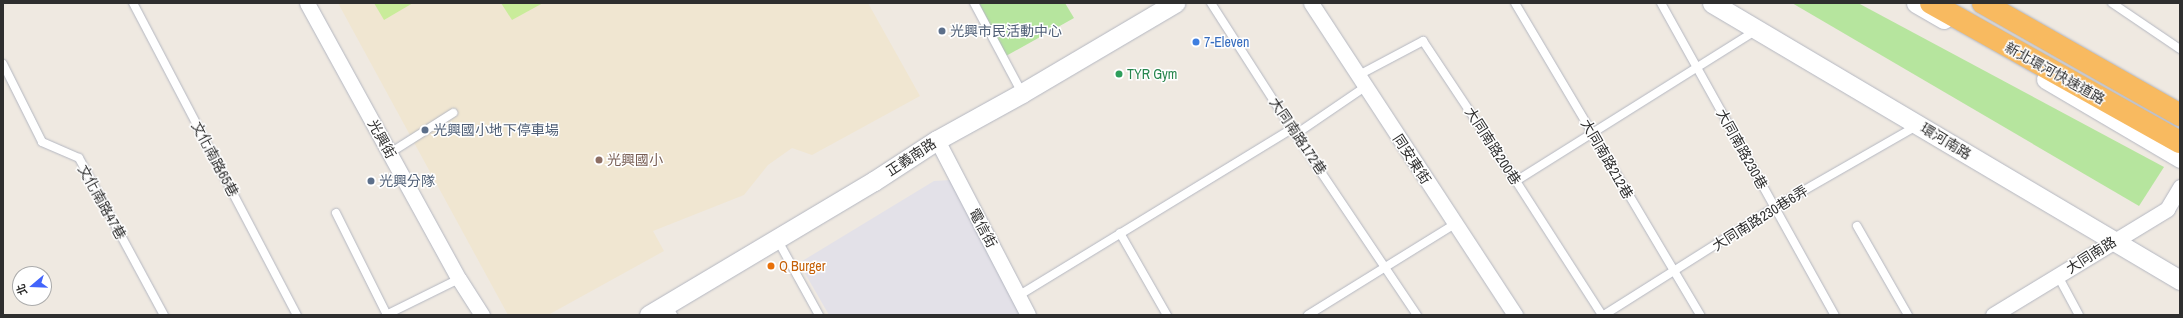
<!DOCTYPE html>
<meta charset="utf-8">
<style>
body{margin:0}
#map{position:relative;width:2183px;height:318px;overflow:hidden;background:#efe9e1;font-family:"Archivo Narrow","Noto Sans TC",sans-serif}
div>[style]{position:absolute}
.industrial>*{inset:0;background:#e3e1e8}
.education>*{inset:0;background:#f0e6d1}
.green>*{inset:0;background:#b6e59e}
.pitch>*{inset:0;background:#c9ec9a}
.roads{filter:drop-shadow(0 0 1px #b4b7c1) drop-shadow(0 0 1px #b4b7c1)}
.service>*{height:8px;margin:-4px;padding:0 4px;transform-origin:4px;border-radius:4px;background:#fff}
.minor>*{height:15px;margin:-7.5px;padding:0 7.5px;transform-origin:7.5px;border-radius:7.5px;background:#fff}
.tertiary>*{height:19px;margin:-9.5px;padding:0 9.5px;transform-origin:9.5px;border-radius:9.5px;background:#fff}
.trunk>*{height:22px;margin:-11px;padding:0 11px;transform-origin:11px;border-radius:11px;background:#f8ba60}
.dots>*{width:11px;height:11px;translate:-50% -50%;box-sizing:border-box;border:2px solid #fff;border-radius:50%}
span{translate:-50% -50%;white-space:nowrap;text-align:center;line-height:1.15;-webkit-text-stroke:3px #fff;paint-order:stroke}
.service-label{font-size:14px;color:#4e5e75}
.left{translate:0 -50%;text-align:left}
.shop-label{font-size:14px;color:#366cbe}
.street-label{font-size:14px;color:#2e2e2e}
.leisure-label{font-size:14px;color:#27864d}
.education-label{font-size:14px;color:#785e54}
.food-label{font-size:14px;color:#c56008}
.frame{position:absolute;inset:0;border:4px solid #2e2e2e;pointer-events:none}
.north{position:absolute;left:12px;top:266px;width:40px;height:40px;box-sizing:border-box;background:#fff;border:1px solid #ababab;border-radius:50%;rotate:251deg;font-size:11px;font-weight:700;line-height:16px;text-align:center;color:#2e2e2e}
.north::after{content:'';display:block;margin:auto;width:14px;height:18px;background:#4264fb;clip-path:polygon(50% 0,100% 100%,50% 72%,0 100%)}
</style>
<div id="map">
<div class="industrial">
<i style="clip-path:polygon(951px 180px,1022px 315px,829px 315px,799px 263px,934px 181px)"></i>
</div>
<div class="education">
<i style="clip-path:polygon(338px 3px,868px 3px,920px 96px,812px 155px,792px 148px,768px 165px,744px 195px,653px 231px,664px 251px,548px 315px,508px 315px)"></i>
</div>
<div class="green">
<i style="clip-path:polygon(979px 3px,1065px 3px,1074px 18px,1006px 56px)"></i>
<i style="clip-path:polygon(1792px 3px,1858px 3px,2164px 167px,2139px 206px)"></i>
</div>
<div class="pitch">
<i style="clip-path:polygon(374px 3px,413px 3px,384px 20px)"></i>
<i style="clip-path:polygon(501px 3px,543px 3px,512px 20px)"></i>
</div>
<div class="roads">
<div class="service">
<i style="left:133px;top:3px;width:352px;rotate:62.3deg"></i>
<i style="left:974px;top:3px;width:102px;rotate:61.9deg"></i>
<i style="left:1211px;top:3px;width:150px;rotate:57.3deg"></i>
<i style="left:1292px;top:129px;width:224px;rotate:56.1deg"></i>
<i style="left:1515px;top:3px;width:363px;rotate:59.3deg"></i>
<i style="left:1661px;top:3px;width:357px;rotate:60.9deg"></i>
<i style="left:2112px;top:3px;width:82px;rotate:34.1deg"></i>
<i style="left:3px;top:64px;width:87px;rotate:63.4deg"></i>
<i style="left:42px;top:142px;width:40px;rotate:23.4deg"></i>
<i style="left:79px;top:158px;width:179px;rotate:61.6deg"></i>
<i style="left:1357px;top:76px;width:75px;rotate:-27.9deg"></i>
<i style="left:1423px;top:41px;width:168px;rotate:56.4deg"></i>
<i style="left:1516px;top:181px;width:159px;rotate:57.3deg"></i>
<i style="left:1296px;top:134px;width:83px;rotate:-34.3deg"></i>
<i style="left:390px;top:153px;width:75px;rotate:-32.4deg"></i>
<i style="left:1516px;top:181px;width:284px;rotate:-32.1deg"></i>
<i style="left:336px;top:213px;width:114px;rotate:63.4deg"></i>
<i style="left:1857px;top:226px;width:103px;rotate:60.2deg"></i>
<i style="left:1120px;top:233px;width:95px;rotate:60.2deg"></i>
<i style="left:777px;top:239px;width:87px;rotate:61.1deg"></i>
<i style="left:2058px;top:276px;width:44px;rotate:61.7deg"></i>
<i style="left:1018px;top:296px;width:321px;rotate:-31.4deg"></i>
<i style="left:667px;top:304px;width:13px;rotate:61deg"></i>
<i style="left:386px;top:315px;width:81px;rotate:-26.3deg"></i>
<i style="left:1308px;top:315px;width:173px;rotate:-31.8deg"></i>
<i style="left:1604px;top:315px;width:202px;rotate:-32.3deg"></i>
<i style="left:1775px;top:207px;width:165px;rotate:-29.8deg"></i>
</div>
<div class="minor">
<i style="left:307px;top:3px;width:315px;rotate:61.2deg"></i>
<i style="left:459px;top:279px;width:43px;rotate:57.4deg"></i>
<i style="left:1311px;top:3px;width:373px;rotate:56.8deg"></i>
<i style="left:937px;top:140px;width:197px;rotate:62.5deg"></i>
<i style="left:1993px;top:315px;width:204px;rotate:-31.3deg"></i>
<i style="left:2167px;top:209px;width:26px;rotate:-59deg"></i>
</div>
<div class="tertiary">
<i style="left:1712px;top:3px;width:544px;rotate:30.62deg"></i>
<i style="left:1916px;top:3px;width:32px;rotate:30deg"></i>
<i style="left:2046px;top:79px;width:156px;rotate:30.5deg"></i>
<i style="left:649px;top:315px;width:262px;rotate:-30.8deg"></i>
<i style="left:874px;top:181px;width:75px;rotate:-33.1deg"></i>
<i style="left:937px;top:140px;width:97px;rotate:-28.9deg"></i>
<i style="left:1022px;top:93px;width:178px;rotate:-30.5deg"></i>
</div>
<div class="trunk">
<i style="left:1931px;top:3px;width:285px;rotate:29.2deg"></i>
<i style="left:1983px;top:3px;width:227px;rotate:29.6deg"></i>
</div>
</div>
<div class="dots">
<i style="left:942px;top:31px;background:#5c6f8a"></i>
<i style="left:1196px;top:42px;background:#3f7fe0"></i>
<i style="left:1119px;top:74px;background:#2e9e5b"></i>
<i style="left:425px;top:130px;background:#5c6f8a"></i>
<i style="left:599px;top:160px;background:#8d6e63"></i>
<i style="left:371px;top:181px;background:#5c6f8a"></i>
<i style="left:771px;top:266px;background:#e8710a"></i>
</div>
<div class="service-label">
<span class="left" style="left:950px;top:31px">光興市民活動中心</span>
<span class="left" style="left:433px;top:130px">光興國小地下停車場</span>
<span class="left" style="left:379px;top:181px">光興分隊</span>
</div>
<div class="shop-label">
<span class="left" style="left:1204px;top:42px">7-Eleven</span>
</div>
<div class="street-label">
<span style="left:2055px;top:73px;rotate:29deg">新北環河快速道路</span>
<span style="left:1298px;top:136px;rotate:56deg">大同南路172巷</span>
<span style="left:382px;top:139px;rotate:61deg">光興街</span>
<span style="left:1946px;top:141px;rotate:31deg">環河南路</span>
<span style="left:1493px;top:146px;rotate:57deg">大同南路200巷</span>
<span style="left:1742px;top:149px;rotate:61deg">大同南路230巷</span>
<span style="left:911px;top:157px;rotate:-33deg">正義南路</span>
<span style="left:215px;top:159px;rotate:62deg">文化南路65巷</span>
<span style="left:1412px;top:159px;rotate:57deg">同安東街</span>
<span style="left:1607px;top:159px;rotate:60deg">大同南路212巷</span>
<span style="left:102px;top:202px;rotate:61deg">文化南路47巷</span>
<span style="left:1760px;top:218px;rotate:-32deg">大同南路230巷6弄</span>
<span style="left:983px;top:228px;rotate:62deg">電信街</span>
<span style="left:2091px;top:255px;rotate:-32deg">大同南路</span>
</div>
<div class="leisure-label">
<span class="left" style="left:1127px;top:74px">TYR Gym</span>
</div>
<div class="education-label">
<span class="left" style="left:607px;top:160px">光興國小</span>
</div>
<div class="food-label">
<span class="left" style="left:779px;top:266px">Q Burger</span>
</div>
<div class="frame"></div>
<div class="north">北</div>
</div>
